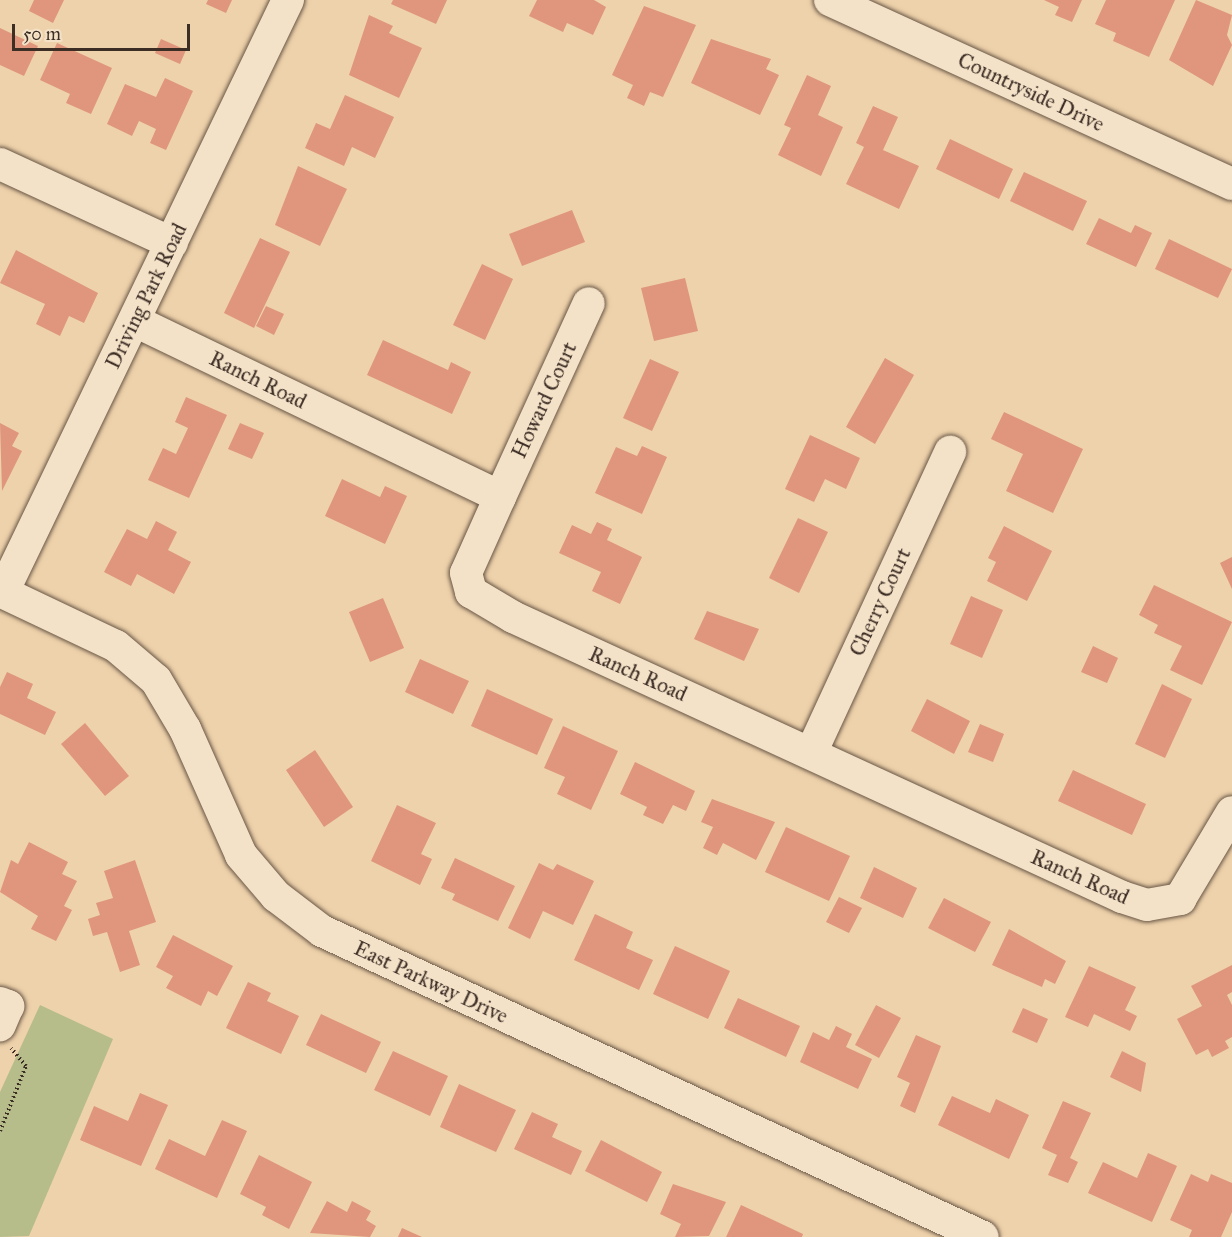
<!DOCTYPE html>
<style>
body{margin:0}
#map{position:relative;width:1232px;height:1237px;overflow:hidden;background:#eed2ab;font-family:"IM FELL Great Primer",serif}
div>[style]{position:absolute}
.green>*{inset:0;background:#b6bd8b}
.building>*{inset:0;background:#df967c}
.path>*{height:4px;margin-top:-2px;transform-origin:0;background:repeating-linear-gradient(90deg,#3c2d25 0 1.5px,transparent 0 4.5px)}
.roads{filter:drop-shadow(0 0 2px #685646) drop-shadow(0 0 2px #685646)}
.minor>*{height:32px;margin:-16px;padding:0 16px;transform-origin:16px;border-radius:16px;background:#f4e2c8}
span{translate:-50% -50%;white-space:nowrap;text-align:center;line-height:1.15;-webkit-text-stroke:5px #f4e2c8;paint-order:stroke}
.street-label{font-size:21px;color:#3c2d25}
.scale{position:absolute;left:12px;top:24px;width:178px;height:27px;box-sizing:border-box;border:3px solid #3c2d25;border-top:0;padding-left:8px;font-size:18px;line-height:21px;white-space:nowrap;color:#3c2d25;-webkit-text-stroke:4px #f4e2c8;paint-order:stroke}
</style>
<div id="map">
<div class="green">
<i style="clip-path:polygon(40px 1005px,113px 1039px,29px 1236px,0 1237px,0 1092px)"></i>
</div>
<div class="building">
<i style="clip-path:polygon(34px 0,64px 0,53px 23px,29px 11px)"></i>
<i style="clip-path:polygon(208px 0,232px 0,226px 13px,206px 4px)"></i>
<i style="clip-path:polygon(393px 0,447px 0,436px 24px,391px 4px)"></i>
<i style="clip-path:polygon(537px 0,594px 0,606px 7px,593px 35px,567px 23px,563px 32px,529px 16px)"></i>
<i style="clip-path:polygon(1044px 0,1082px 0,1072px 22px,1055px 15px,1059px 7px)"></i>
<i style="clip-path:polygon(1106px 0,1175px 0,1149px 57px,1113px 41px,1116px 33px,1095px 24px)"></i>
<i style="clip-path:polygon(1196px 0,1232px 15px,1227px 35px,1232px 45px,1213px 86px,1169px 60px)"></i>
<i style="clip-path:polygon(644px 6px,696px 25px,663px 97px,650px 92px,644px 106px,627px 98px,633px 85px,612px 75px)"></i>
<i style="clip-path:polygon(369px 15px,393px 26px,389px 33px,422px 48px,399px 98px,349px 75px)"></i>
<i style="clip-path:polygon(0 28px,38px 46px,24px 76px,0 65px)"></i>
<i style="clip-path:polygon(161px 39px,186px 50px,180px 64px,155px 53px)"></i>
<i style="clip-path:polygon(711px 39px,771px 59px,766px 69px,779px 75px,760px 115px,691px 83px)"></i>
<i style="clip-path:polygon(57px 43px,112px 68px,91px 114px,66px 103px,70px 94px,40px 80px)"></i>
<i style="clip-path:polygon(807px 75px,831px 86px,818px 115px,843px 127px,821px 176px,778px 155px,791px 128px,784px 125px)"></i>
<i style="clip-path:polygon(165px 78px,193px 91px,166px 150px,150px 143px,156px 129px,139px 121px,132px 136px,107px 124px,125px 84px,156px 97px)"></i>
<i style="clip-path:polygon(345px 95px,394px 117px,375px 158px,352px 147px,344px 166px,305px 148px,316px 123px,330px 129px)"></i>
<i style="clip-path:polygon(873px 106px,898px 117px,883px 150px,919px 166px,899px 209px,846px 184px,864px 147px,856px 143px)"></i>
<i style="clip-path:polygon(950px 139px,1013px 169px,999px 199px,936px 169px)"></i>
<i style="clip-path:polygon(298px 166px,347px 189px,320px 246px,275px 225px)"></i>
<i style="clip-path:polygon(1024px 172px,1087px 201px,1073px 231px,1010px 201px)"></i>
<i style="clip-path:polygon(572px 210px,585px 242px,522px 266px,509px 234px)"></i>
<i style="clip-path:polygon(1099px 218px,1131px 233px,1135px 225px,1152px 233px,1136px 267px,1086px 244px)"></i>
<i style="clip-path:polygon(260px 238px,290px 252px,254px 328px,224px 313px)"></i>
<i style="clip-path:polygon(1169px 239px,1232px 269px,1218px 298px,1155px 269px)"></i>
<i style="clip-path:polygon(16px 250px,98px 293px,84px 323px,69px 316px,60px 336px,36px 324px,45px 304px,0 283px)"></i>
<i style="clip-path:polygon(482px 264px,513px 279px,485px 340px,453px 325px)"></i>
<i style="clip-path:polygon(685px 278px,698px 331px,654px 341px,641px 288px)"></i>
<i style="clip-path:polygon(266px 306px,284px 314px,274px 335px,256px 326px)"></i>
<i style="clip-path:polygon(383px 340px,448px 370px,451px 362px,471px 372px,452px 414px,367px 375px)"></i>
<i style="clip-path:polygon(885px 358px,914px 375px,875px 444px,846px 427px)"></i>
<i style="clip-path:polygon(650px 359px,679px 372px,652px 431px,623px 418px)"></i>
<i style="clip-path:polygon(186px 397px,227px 415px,189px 498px,148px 480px,163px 448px,176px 454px,188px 428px,175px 422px)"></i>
<i style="clip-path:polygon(1004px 412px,1083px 449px,1053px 513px,1006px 491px,1023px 454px,991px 439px)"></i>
<i style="clip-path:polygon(0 423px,19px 433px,12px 446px,22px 451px,2px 491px)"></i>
<i style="clip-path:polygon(240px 423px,264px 433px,252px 459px,228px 449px)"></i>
<i style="clip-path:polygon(810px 435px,860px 458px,846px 489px,825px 479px,814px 502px,785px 489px)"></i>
<i style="clip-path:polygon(642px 446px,667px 457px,642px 514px,595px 493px,616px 447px,637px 456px)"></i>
<i style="clip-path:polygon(342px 479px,380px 497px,385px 486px,407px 496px,385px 544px,325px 516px)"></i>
<i style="clip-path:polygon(798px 518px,828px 532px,799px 593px,769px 578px)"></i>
<i style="clip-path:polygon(156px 521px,177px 532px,168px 550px,191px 562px,174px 594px,137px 574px,131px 586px,104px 572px,127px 529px,147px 539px)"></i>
<i style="clip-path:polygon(597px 522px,612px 529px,607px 540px,642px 557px,620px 604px,592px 591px,601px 572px,559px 553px,572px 525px,591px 534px)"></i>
<i style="clip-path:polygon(1004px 526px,1052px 551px,1027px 601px,987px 581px,996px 562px,988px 558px)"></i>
<i style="clip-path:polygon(1232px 557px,1232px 589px,1220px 563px)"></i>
<i style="clip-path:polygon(1154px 585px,1232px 622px,1202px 685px,1170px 670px,1182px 646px,1154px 633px,1158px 625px,1139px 615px)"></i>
<i style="clip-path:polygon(971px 596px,1003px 610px,982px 658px,950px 644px)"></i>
<i style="clip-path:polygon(383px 598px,404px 648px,370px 662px,349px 612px)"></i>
<i style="clip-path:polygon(707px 611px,759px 629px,744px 661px,694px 639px)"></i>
<i style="clip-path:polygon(1093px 646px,1118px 658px,1107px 683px,1081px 672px)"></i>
<i style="clip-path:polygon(420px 659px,469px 681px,453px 714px,405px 692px)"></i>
<i style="clip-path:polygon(7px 672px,33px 684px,27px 698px,56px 712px,45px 735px,0 714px,0 687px)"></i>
<i style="clip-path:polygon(1162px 684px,1192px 699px,1165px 758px,1135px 744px)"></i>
<i style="clip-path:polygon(487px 689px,553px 719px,537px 755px,471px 726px)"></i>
<i style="clip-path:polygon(927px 699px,970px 721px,954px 754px,911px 731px)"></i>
<i style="clip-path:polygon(85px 723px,129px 776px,105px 796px,61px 744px)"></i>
<i style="clip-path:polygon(980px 724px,1004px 734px,993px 762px,968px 752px)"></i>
<i style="clip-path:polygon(563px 726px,618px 751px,591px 810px,557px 794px,565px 777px,544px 768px)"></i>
<i style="clip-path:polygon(315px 750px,353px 807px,324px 827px,286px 770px)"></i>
<i style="clip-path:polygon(635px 762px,695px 791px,686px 811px,673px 805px,663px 824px,643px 815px,647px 807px,620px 794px)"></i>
<i style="clip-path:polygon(1073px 770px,1146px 804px,1132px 835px,1058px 801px)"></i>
<i style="clip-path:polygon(712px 799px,775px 822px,756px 860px,723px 843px,717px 855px,703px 848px,713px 827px,701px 822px)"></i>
<i style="clip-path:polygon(397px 805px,436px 823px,421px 854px,432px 859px,420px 885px,371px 861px)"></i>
<i style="clip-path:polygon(786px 827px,850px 856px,829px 901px,765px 872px)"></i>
<i style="clip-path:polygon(29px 842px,68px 862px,62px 874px,77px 881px,64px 906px,72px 910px,56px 941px,31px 929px,38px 916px,0 892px,11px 860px,18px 864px)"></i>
<i style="clip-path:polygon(455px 858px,515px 886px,498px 921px,452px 900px,455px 894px,441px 888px)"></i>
<i style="clip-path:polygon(135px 860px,156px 922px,129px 931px,140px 965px,120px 972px,107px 932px,93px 936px,88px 919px,100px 915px,96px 903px,113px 898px,104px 871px)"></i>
<i style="clip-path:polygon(539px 863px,553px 870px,557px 864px,594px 881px,573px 925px,543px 911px,530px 939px,508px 928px)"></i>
<i style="clip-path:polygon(874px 867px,917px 888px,903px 918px,860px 898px)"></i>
<i style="clip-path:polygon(839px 897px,862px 908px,849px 933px,826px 922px)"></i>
<i style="clip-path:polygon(944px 898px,991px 922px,975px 952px,928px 928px)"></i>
<i style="clip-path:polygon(595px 914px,633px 932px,626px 948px,653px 960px,639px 990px,574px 960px)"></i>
<i style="clip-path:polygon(1009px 929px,1066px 961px,1055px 984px,1045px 979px,1042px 987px,992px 965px)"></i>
<i style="clip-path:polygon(173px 935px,233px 966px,217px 996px,208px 991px,201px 1006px,166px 988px,173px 976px,156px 967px)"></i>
<i style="clip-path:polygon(675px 946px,730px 971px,708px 1019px,653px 994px)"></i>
<i style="clip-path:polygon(1232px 965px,1232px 992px,1227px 995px,1232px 1005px,1232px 1037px,1225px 1041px,1229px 1048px,1212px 1057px,1208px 1049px,1196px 1055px,1177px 1019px,1202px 1006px,1191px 986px)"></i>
<i style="clip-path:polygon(1089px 966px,1136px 987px,1125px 1010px,1137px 1016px,1130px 1031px,1094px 1014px,1088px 1027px,1065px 1017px)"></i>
<i style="clip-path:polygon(248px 982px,271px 993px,267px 1001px,299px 1016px,281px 1054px,226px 1028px)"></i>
<i style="clip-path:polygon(738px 998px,800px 1026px,786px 1057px,724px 1028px)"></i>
<i style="clip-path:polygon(876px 1005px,901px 1018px,879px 1058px,855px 1045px)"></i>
<i style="clip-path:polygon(1023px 1008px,1048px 1019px,1037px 1043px,1012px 1032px)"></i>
<i style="clip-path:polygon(321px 1014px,381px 1042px,366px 1073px,306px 1045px)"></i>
<i style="clip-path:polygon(836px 1026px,852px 1034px,846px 1047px,872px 1059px,858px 1089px,800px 1062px,813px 1032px,829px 1040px)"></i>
<i style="clip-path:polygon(916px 1035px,941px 1046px,915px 1113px,900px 1106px,910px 1083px,897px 1077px)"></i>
<i style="clip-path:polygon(393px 1051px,448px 1076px,430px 1116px,374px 1090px)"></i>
<i style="clip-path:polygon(1122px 1051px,1146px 1063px,1141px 1092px,1110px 1077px)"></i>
<i style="clip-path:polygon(459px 1084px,516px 1110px,496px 1152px,440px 1127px)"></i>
<i style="clip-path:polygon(140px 1093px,168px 1105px,141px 1166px,80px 1140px,94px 1106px,128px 1121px)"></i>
<i style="clip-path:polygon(952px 1096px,990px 1113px,996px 1099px,1029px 1115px,1009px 1159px,938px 1125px)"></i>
<i style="clip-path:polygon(1063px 1101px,1091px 1113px,1070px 1158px,1078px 1162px,1068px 1183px,1048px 1175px,1057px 1155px,1042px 1148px)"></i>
<i style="clip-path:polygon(532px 1112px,558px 1124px,552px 1137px,582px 1151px,571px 1175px,514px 1149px)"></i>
<i style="clip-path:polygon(222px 1120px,247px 1131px,217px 1198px,155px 1169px,169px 1139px,205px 1156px)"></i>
<i style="clip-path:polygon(601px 1140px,662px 1172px,647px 1202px,585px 1171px)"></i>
<i style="clip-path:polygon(1148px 1153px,1177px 1166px,1152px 1222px,1088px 1193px,1103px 1162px,1137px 1178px)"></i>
<i style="clip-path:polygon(259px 1155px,312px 1182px,289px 1229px,262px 1215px,266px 1207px,240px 1194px)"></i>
<i style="clip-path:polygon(1191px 1174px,1208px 1182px,1211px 1174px,1232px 1183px,1232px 1212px,1221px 1237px,1189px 1237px,1192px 1230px,1170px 1220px)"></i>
<i style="clip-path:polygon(673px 1184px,726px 1202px,709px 1236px,675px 1237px,681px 1224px,660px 1214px)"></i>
<i style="clip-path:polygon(327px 1201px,347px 1212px,352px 1201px,371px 1211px,366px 1220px,376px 1226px,370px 1237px,310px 1233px)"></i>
<i style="clip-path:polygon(741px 1205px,803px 1234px,802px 1237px,726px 1237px)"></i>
<i style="clip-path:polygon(402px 1228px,422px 1237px,398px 1237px)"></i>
</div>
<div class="path">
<i style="left:0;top:1131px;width:70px;rotate:-68.2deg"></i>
<i style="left:26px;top:1066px;width:23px;rotate:-130deg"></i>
</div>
<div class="roads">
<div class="minor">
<i style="left:830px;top:0;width:442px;rotate:24.6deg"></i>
<i style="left:0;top:164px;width:189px;rotate:24.7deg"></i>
<i style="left:135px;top:321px;width:405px;rotate:25.7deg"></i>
<i style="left:500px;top:497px;width:83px;rotate:114.1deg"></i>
<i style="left:466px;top:573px;width:20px;rotate:75deg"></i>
<i style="left:471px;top:592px;width:49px;rotate:30.8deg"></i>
<i style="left:513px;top:617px;width:670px;rotate:24.69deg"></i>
<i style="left:1122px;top:897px;width:26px;rotate:18deg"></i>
<i style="left:1147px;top:905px;width:34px;rotate:-10deg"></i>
<i style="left:1180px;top:899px;width:101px;rotate:-59.1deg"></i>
<i style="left:500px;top:497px;width:213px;rotate:-65.4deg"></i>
<i style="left:0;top:591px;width:128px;rotate:25.4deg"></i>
<i style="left:116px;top:646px;width:52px;rotate:40.4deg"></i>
<i style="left:156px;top:680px;width:57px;rotate:59.4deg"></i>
<i style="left:185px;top:729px;width:138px;rotate:66deg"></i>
<i style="left:241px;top:855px;width:54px;rotate:49.5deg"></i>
<i style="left:276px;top:896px;width:58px;rotate:37.3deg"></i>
<i style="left:322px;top:931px;width:728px;rotate:24.84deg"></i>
<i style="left:3px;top:592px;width:657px;rotate:-64.29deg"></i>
<i style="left:811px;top:753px;width:332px;rotate:-65.2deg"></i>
<i style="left:0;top:1003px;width:9px;rotate:21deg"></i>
<i style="left:8px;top:1006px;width:21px;rotate:113deg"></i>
</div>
</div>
<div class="street-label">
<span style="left:1031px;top:92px;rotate:25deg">Countryside Drive</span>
<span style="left:146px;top:296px;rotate:-64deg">Driving Park Road</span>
<span style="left:258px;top:380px;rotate:26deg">Ranch Road</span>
<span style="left:544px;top:400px;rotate:-65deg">Howard Court</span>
<span style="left:880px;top:602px;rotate:-65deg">Cherry Court</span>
<span style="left:638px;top:674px;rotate:24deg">Ranch Road</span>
<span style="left:1080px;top:877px;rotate:24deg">Ranch Road</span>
<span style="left:431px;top:982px;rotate:25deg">East Parkway Drive</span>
</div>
<div class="scale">50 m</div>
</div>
